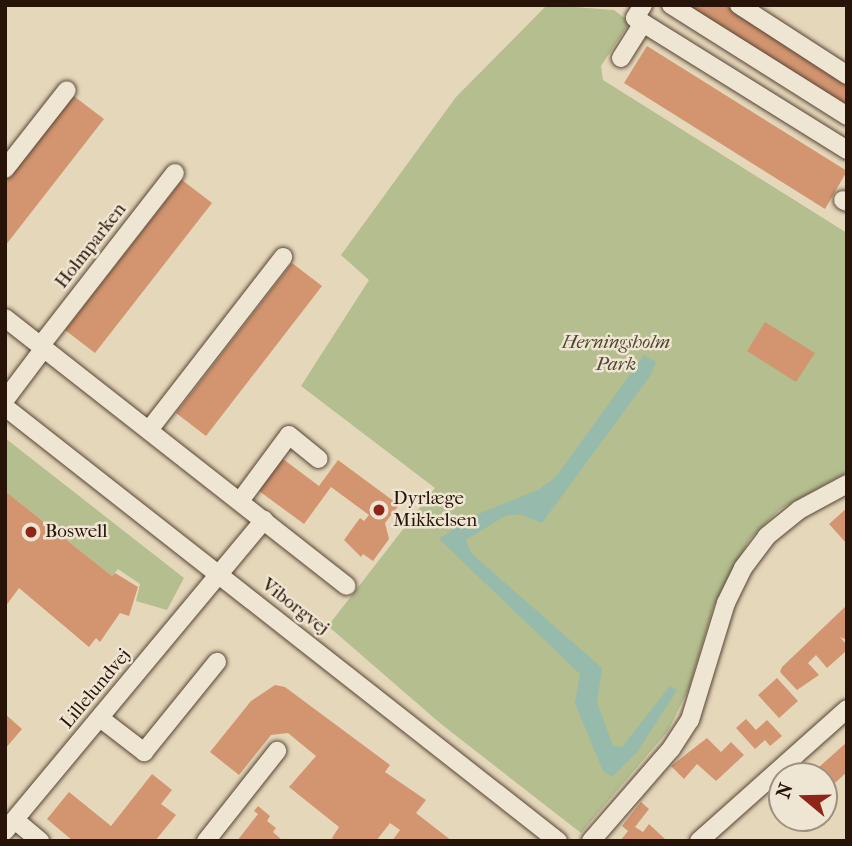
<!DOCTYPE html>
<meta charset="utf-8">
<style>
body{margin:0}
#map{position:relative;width:852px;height:846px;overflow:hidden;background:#e5d7ba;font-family:"IM FELL French Canon",serif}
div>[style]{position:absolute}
.green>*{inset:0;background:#b5be8f}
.water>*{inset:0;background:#96baab}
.building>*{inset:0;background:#d39570}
.roads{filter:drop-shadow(0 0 2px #574435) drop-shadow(0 0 2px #574435)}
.minor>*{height:18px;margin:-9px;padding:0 9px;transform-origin:9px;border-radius:9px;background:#eee5d2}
.dots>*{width:19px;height:19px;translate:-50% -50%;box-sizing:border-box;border:4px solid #eee5d2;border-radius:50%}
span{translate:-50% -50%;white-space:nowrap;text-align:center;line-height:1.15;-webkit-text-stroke:5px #eee5d2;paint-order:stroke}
.street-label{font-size:19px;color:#281309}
.park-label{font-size:19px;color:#524631;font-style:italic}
.poi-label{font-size:19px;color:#281309}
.left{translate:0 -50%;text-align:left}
.frame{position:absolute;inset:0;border:7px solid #281309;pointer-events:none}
.north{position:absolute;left:768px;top:762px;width:70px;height:70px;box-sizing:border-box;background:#eee5d2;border:2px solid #9f9182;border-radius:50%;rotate:289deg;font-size:19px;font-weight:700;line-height:28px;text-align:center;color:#281309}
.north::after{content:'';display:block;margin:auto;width:24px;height:32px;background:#8f2418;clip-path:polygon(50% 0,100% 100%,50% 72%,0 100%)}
</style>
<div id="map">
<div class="green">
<i style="clip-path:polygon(547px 5px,614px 10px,630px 22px,601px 66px,603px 80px,847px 233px,847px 472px,779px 510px,749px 540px,714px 605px,689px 688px,668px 731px,581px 833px,441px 724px,328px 626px,435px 488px,301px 386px,369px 280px,341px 255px,456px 97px)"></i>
<i style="clip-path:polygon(5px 438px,184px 578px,167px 610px,136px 601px,140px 584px,118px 569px,112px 576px,5px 491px)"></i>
</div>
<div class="water">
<i style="clip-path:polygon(644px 355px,656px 362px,650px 376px,542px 523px,520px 514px,505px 516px,466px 540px,472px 554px,602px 668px,597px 702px,613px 746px,622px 747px,670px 686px,677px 690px,638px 751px,612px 777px,603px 771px,575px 703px,580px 674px,439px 539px,471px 517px,538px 490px,555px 478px)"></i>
</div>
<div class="building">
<i style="clip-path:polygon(686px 5px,725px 5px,847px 82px,847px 106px)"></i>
<i style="clip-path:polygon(647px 46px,847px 171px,825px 209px,624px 83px)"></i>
<i style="clip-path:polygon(71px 94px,104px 119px,5px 246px,5px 180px)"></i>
<i style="clip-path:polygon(182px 180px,212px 203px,95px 353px,65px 330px)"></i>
<i style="clip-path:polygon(292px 263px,322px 286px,206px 436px,176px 413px)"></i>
<i style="clip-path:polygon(765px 322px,815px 353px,796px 382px,747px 351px)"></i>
<i style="clip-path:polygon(283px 459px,319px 486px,338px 460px,399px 505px,385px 523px,389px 539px,373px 561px,363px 554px,361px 557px,344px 540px,360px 518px,364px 521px,369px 515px,331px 487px,304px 524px,259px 491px)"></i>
<i style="clip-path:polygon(5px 491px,112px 576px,115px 573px,138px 587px,129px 616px,120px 613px,100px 642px,96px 638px,89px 647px,19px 588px,5px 607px)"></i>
<i style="clip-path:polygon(847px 508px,847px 544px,829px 524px)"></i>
<i style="clip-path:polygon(847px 605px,847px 640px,840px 637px,847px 645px,845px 652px,827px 668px,816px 655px,808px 663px,819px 675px,797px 690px,780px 672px,782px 667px)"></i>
<i style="clip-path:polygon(777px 678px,798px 701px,779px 718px,758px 695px)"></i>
<i style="clip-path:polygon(275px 685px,285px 687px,390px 765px,385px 772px,426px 800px,416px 813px,452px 841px,392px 841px,400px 830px,390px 823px,376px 841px,335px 841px,332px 838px,339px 827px,289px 787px,316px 756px,288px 733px,271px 735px,239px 775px,210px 752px,251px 701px)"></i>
<i style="clip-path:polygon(5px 714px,22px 729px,5px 749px)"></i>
<i style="clip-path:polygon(746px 719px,756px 730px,767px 720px,782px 736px,770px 746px,765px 740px,755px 749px,736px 728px)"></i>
<i style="clip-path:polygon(707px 738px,721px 752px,731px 742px,744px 755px,716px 781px,697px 764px,684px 779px,671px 766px)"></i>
<i style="clip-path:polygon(847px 742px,847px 772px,824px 793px,824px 776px,809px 776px)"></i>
<i style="clip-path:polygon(152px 774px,172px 790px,161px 804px,176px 815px,155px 841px,73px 841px,47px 819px,69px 792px,111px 826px)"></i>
<i style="clip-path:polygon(641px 802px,649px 809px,635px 827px,643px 832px,649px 824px,667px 841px,620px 841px,628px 831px,622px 826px)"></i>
<i style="clip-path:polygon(258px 806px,270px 816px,267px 821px,276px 828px,273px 832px,283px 841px,237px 841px,258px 814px,254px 811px)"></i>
</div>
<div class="roads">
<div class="minor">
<i style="left:643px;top:5px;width:15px;rotate:122deg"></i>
<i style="left:635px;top:18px;width:250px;rotate:31.9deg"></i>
<i style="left:671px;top:5px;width:208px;rotate:32.2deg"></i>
<i style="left:739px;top:5px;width:129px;rotate:32.9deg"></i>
<i style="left:621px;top:58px;width:41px;rotate:-57.8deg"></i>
<i style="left:5px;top:169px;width:100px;rotate:-51.9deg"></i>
<i style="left:843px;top:200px;width:4px;rotate:27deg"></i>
<i style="left:5px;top:318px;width:434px;rotate:38.1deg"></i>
<i style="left:41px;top:345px;width:218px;rotate:-52.1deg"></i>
<i style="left:5px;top:400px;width:65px;rotate:-53.1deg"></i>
<i style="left:5px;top:407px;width:703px;rotate:38.13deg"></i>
<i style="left:149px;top:430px;width:219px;rotate:-52.2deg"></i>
<i style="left:240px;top:501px;width:82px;rotate:-53.4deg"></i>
<i style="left:289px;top:435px;width:38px;rotate:39deg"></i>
<i style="left:100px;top:718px;width:56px;rotate:37.7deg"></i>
<i style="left:144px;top:752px;width:116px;rotate:-51deg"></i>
<i style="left:15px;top:820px;width:33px;rotate:40deg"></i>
<i style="left:5px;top:831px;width:405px;rotate:-50.2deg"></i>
<i style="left:206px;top:841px;width:115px;rotate:-51.7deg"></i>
<i style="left:591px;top:841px;width:122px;rotate:-49deg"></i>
<i style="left:671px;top:749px;width:35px;rotate:-57deg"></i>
<i style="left:690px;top:720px;width:122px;rotate:-72.9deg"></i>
<i style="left:726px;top:603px;width:39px;rotate:-64deg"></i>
<i style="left:743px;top:568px;width:40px;rotate:-53deg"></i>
<i style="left:767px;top:536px;width:41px;rotate:-39.1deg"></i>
<i style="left:799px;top:510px;width:55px;rotate:-28.4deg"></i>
<i style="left:699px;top:841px;width:198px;rotate:-41.7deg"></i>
</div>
</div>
<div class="dots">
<i style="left:379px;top:510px;background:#8f2418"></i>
<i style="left:31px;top:532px;background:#8f2418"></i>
</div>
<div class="street-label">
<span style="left:91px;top:246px;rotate:-52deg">Holmparken</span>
<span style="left:295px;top:607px;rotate:38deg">Viborgvej</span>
<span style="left:96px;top:689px;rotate:-50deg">Lillelundvej</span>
</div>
<div class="park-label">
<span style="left:616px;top:354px">Herningsholm<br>Park</span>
</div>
<div class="poi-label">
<span class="left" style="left:393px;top:510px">Dyrlæge<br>Mikkelsen</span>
<span class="left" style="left:45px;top:532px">Boswell</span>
</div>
<div class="frame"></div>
<div class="north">N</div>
</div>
